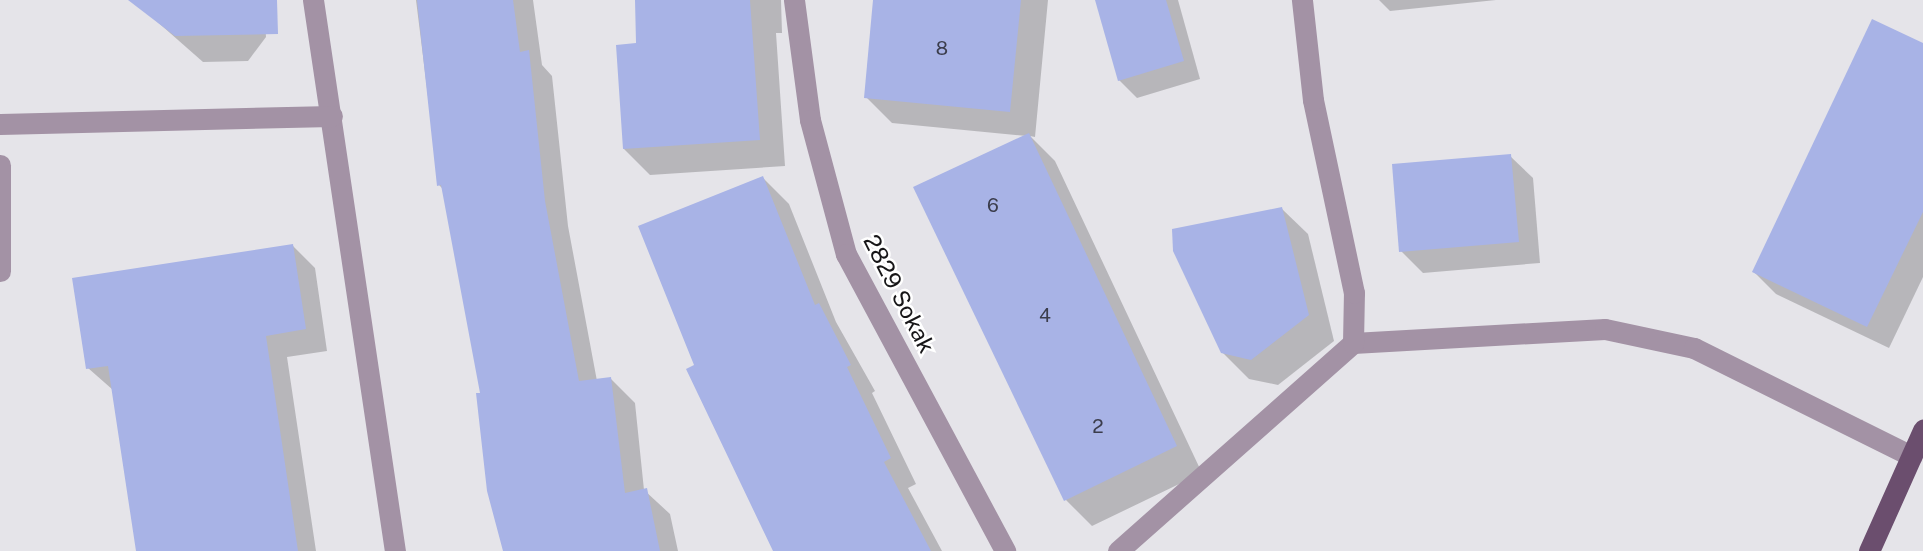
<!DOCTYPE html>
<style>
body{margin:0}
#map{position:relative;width:1923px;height:551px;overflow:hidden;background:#e5e4e9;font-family:"Public Sans",sans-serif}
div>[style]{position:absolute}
.shadow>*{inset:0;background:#0003}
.building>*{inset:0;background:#a8b3e6}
.minor>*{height:21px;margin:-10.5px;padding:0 10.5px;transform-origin:10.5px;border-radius:10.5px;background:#a392a5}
.major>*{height:21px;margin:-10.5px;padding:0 10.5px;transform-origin:10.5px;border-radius:10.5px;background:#6b4e6e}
span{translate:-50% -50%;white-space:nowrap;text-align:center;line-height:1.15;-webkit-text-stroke:5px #fff;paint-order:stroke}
.number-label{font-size:19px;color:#3b3d4c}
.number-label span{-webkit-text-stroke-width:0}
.street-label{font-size:23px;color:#171618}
</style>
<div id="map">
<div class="shadow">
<i style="clip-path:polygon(143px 0,264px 0,266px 37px,248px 61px,203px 62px,145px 11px)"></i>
<i style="clip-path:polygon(416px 0,533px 0,542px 65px,552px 76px,568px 226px,597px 381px,611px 379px,635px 403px,644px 490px,670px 514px,678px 551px,505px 551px,482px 394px,444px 190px,439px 185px)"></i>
<i style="clip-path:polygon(637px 0,781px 0,782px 33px,776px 33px,785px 166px,650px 175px,624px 149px,637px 45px)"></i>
<i style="clip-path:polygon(875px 0,1048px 0,1035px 137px,1030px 136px,1055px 161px,1202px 473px,1092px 526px,1066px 500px,916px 188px,1027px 136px,892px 123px,866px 97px)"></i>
<i style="clip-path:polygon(1096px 0,1178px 0,1200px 79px,1137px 98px,1119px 80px)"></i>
<i style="clip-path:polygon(1379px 0,1496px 0,1390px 11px)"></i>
<i style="clip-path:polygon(1923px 45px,1923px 277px,1889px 348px,1776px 294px,1754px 272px)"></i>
<i style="clip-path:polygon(1510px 156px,1533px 178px,1540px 263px,1423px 273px,1401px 251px)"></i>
<i style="clip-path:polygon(763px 178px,789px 204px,836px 322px,875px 391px,872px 393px,916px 484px,908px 488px,942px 551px,775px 551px,696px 366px)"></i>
<i style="clip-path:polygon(1282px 209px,1308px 234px,1334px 341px,1278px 385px,1249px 379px,1222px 352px)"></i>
<i style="clip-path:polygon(293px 246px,315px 268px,327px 351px,287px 357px,316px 551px,138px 551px,113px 390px,88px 368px)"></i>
</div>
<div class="building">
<i style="clip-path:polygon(128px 0,277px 0,278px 34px,175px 36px)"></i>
<i style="clip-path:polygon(417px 0,513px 0,520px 52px,529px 50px,545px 201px,579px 381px,611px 377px,625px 493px,647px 488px,660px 551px,503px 551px,487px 491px,476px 393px,480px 393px,441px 185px,437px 186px)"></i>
<i style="clip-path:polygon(635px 0,750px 0,760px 140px,623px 149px,616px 45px,636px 43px)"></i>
<i style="clip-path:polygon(873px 0,1021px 0,1010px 112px,864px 98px)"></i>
<i style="clip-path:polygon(1095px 0,1166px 0,1184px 61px,1118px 81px)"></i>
<i style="clip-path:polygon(1872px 19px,1923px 43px,1923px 212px,1867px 327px,1752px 272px)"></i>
<i style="clip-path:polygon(1029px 133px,1177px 446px,1064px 501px,913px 187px)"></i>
<i style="clip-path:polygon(1511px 154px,1519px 242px,1399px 252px,1392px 164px)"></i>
<i style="clip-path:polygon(763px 176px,815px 305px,819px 303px,851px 365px,847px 367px,891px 458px,884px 462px,931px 551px,773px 551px,686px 369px,694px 365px,638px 226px)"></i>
<i style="clip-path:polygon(1282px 207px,1309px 315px,1251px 360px,1221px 353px,1173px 251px,1172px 229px)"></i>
<i style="clip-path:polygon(293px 244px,306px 329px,266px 336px,298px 551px,136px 551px,108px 366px,86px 369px,72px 278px)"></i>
</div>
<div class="minor">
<i style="left:313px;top:0;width:557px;rotate:81.54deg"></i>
<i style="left:794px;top:0;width:121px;rotate:82.4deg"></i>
<i style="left:810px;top:120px;width:139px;rotate:75deg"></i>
<i style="left:846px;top:254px;width:337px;rotate:61.8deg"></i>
<i style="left:0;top:124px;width:332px;rotate:-1.4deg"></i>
<i style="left:0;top:165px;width:106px;rotate:90deg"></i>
<i style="left:1353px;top:343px;width:252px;rotate:-3.2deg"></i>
<i style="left:1605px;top:329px;width:91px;rotate:12.1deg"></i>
<i style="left:1694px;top:348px;width:243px;rotate:26.4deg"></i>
<i style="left:1118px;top:551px;width:314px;rotate:-41.5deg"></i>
<i style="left:1353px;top:343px;width:50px;rotate:-88.9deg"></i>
<i style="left:1354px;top:293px;width:197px;rotate:-102deg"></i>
<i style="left:1313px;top:100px;width:101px;rotate:-96.3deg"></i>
</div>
<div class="major">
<i style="left:1869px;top:551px;width:133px;rotate:-65.9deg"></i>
</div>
<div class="number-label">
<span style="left:942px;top:49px">8</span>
<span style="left:993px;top:206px">6</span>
<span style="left:1045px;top:316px">4</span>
<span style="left:1098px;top:427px">2</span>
</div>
<div class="street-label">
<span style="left:899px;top:294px;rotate:63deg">2829 Sokak</span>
</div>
</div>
